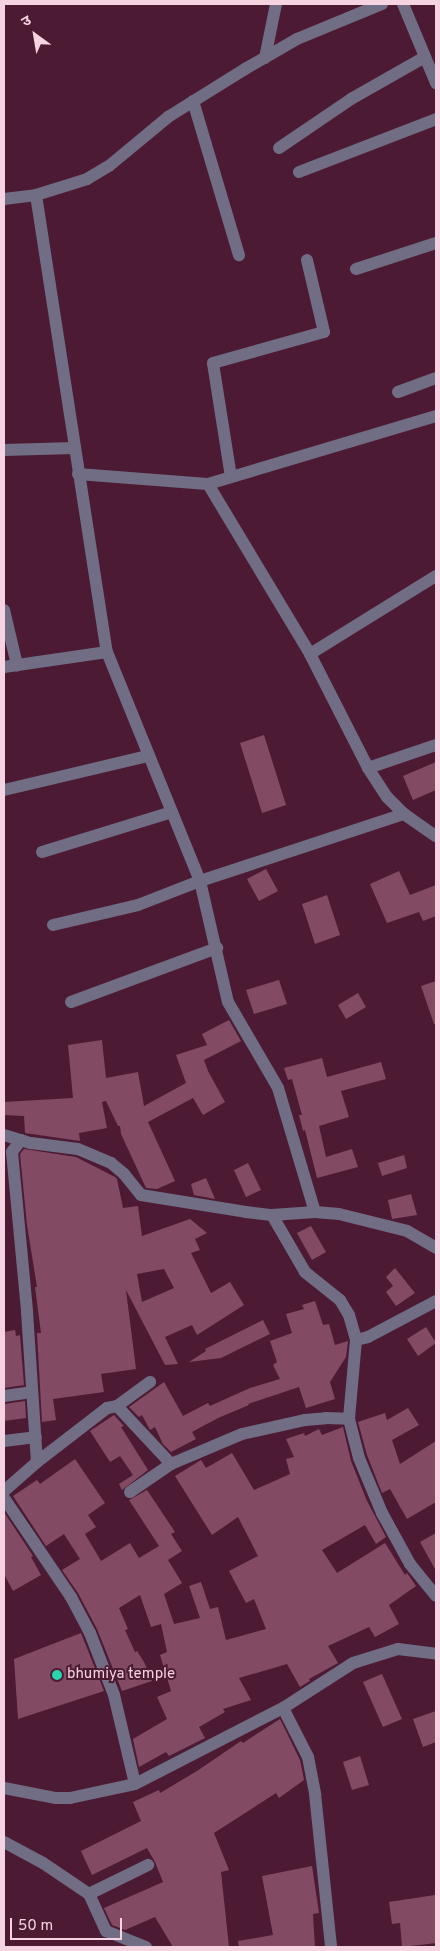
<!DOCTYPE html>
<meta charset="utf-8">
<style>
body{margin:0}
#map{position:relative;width:440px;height:1951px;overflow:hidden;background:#4c1b33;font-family:Overpass,"Noto Sans Devanagari",sans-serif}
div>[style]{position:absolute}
.building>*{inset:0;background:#824b63}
.minor>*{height:12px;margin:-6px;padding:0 6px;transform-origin:6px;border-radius:6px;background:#706d84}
.dots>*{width:14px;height:14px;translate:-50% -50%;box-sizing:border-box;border:2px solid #4c1b33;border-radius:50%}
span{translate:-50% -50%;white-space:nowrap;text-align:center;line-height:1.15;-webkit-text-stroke:4px #4c1b33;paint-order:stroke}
.poi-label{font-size:15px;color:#f5d3e1}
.left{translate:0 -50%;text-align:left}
.frame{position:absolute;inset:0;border:5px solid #f5d3e1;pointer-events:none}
.north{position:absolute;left:10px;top:10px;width:50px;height:50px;-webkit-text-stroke:4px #4c1b33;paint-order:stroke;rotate:328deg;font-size:14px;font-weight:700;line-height:20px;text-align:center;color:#f5d3e1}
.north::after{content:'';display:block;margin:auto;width:18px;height:22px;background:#f5d3e1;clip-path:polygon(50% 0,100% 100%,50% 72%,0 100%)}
.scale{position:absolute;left:10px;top:1918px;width:112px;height:22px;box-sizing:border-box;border:2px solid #f5d3e1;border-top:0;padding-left:6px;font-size:15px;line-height:18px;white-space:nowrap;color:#f5d3e1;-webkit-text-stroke:4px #4c1b33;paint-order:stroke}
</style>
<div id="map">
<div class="building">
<i style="clip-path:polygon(264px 735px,286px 805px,262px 813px,240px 743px)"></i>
<i style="clip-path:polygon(436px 762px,436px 790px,413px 800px,403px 776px)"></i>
<i style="clip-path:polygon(266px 869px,278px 891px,259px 901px,247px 879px)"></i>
<i style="clip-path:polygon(399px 871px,410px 895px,436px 885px,436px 916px,423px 921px,419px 912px,387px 923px,370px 884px)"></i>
<i style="clip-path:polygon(327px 895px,340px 935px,315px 944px,302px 904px)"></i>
<i style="clip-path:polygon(279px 980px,287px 1004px,254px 1014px,246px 990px)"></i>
<i style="clip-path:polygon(436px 981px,436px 1024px,434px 1024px,421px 986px)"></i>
<i style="clip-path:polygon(358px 993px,366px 1007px,346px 1019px,338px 1005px)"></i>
<i style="clip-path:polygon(229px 1020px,241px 1041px,204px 1060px,208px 1071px,225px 1102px,203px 1115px,193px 1098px,148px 1122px,175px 1181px,157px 1189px,146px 1188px,121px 1134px,120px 1126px,118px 1126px,106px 1101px,102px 1102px,107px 1128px,79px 1133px,80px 1141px,25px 1133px,24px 1116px,4px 1115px,4px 1102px,73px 1098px,68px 1045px,102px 1040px,106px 1078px,138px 1072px,144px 1106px,186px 1083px,176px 1055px,207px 1045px,202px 1034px)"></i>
<i style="clip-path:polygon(322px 1058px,327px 1077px,381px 1062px,386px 1079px,341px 1091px,349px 1117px,319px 1126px,326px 1157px,352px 1149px,358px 1167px,317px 1178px,305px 1130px,303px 1131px,299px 1115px,302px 1115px,292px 1079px,288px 1080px,284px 1068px)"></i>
<i style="clip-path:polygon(evenodd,24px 1149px,76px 1157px,115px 1177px,117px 1179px,123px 1208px,138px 1206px,142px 1236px,190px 1219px,207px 1233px,195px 1239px,200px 1250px,191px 1253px,211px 1293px,230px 1282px,244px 1305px,197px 1335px,192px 1325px,165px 1337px,178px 1364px,165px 1365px,126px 1290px,136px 1369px,101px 1374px,104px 1392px,53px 1399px,56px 1420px,42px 1422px,37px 1333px,41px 1333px,35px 1287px,37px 1287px,27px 1225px,20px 1154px,24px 1149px,164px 1269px,174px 1288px,142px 1302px,137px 1274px,164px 1269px)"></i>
<i style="clip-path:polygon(404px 1155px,407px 1168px,382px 1176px,378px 1163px)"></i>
<i style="clip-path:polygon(248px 1163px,261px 1190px,246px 1197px,234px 1170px)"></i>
<i style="clip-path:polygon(206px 1178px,215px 1199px,194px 1195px,191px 1184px)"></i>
<i style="clip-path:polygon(411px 1194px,417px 1215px,392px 1219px,388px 1200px)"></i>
<i style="clip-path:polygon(311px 1226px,326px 1252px,312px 1260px,297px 1233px)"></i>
<i style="clip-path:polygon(395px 1268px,415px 1293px,396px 1306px,386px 1292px,393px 1286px,386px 1277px)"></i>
<i style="clip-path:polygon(315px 1301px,323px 1325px,329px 1324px,335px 1345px,348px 1341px,346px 1357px,330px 1382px,335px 1399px,306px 1408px,299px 1387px,248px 1404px,249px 1405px,218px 1418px,192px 1432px,196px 1439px,171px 1452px,163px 1444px,155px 1427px,150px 1430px,142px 1415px,139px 1417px,129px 1407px,164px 1382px,183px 1416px,208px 1403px,210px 1406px,250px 1388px,280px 1379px,273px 1365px,277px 1362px,270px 1341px,292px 1333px,286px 1314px,304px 1309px,302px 1305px)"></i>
<i style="clip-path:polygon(263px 1320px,270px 1334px,221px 1358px,189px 1362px,206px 1351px,205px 1349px)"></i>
<i style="clip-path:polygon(426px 1327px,436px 1343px,418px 1356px,407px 1339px)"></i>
<i style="clip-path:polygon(15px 1330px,16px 1336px,20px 1335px,24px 1385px,4px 1388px,4px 1332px)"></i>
<i style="clip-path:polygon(25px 1401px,26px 1418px,4px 1421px,4px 1404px)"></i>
<i style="clip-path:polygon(408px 1408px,419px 1425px,392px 1440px,400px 1464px,436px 1441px,436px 1502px,407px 1519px,390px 1489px,382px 1493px,367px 1455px,358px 1422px,385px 1413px,387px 1420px)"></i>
<i style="clip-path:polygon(114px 1415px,124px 1426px,121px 1427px,148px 1470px,122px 1490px,119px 1484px,133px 1475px,120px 1456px,110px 1462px,90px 1431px)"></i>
<i style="clip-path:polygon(343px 1427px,351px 1461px,367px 1501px,386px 1537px,376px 1544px,365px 1525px,322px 1550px,337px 1573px,385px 1543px,405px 1575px,407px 1573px,416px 1586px,389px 1605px,399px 1624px,375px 1637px,369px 1627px,328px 1646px,338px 1663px,309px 1679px,310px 1681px,300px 1687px,287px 1664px,239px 1678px,251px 1700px,223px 1709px,225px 1712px,199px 1727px,205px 1738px,169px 1756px,166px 1752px,139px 1767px,133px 1739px,167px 1719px,157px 1697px,171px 1691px,160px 1655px,167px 1652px,161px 1624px,151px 1627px,140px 1595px,119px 1608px,128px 1629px,125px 1630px,135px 1652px,137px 1651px,144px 1662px,152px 1681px,122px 1691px,97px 1629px,78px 1593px,62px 1570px,80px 1559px,64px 1534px,46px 1546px,13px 1496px,37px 1480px,40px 1484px,75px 1459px,105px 1503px,88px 1515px,96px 1527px,85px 1534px,101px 1561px,130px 1543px,139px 1558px,159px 1546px,129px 1500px,147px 1490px,175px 1532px,171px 1534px,182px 1551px,168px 1560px,182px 1583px,164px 1594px,174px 1624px,200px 1618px,189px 1586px,201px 1582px,210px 1609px,218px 1607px,226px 1640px,266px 1629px,254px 1599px,246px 1603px,229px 1571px,258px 1556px,238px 1517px,212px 1535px,175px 1476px,201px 1460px,206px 1468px,232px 1453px,254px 1490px,290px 1474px,286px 1459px,294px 1457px,286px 1439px,304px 1433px,305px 1436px,319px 1429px,322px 1435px)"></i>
<i style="clip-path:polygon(4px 1512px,33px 1556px,31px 1557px,41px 1575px,13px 1591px,4px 1574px)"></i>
<i style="clip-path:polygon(436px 1533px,436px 1571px,420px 1542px)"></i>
<i style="clip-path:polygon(81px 1633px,104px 1691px,18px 1719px,14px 1659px)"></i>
<i style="clip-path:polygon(382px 1674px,402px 1719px,383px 1727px,363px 1682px)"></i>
<i style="clip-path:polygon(436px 1711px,436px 1742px,423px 1747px,413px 1719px)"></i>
<i style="clip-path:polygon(280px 1719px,300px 1760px,304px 1780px,279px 1798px,276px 1793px,214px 1833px,229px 1870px,221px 1872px,229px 1947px,173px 1947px,155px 1917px,125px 1930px,112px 1925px,104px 1908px,163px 1882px,155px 1862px,147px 1848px,92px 1875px,81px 1851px,141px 1821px,133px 1802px,159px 1790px,160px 1793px,197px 1771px,241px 1741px,243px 1743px)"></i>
<i style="clip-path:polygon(360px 1756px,369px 1785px,352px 1790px,343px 1762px)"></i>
<i style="clip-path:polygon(312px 1866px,319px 1913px,313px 1914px,315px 1947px,239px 1947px,238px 1941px,273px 1935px,262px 1876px)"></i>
<i style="clip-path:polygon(435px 1895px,436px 1943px,402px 1947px,400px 1923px,392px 1924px,389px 1902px)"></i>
</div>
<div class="minor">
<i style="left:403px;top:4px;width:86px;rotate:67.3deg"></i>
<i style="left:265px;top:58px;width:55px;rotate:-78.5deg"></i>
<i style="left:193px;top:101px;width:161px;rotate:73.4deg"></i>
<i style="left:279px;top:148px;width:87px;rotate:-34.2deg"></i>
<i style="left:351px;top:99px;width:85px;rotate:-29.6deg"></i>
<i style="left:299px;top:172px;width:147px;rotate:-21.1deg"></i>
<i style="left:36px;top:195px;width:462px;rotate:81.2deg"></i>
<i style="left:107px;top:652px;width:247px;rotate:67.9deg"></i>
<i style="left:200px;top:881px;width:124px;rotate:77deg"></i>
<i style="left:228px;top:1002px;width:99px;rotate:59.8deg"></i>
<i style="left:278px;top:1088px;width:129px;rotate:73.4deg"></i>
<i style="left:4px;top:199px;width:32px;rotate:-7deg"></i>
<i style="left:36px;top:195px;width:53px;rotate:-17.4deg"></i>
<i style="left:87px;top:179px;width:26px;rotate:-31deg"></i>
<i style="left:109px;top:166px;width:77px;rotate:-39.7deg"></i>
<i style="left:168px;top:117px;width:91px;rotate:-31.9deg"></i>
<i style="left:245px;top:69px;width:60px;rotate:-30deg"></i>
<i style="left:297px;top:39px;width:92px;rotate:-22.4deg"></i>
<i style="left:356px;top:269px;width:84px;rotate:-18deg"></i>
<i style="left:398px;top:392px;width:40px;rotate:-20.2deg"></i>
<i style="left:4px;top:450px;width:70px;rotate:-1.6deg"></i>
<i style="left:78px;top:474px;width:130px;rotate:4.4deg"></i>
<i style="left:208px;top:484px;width:238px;rotate:-16.6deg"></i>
<i style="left:231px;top:477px;width:115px;rotate:-99deg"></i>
<i style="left:213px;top:363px;width:115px;rotate:-15.6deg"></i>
<i style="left:324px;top:332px;width:74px;rotate:-103.3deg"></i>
<i style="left:208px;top:484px;width:198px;rotate:59deg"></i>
<i style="left:310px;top:654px;width:128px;rotate:63deg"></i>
<i style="left:368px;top:768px;width:35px;rotate:57deg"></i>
<i style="left:387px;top:797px;width:24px;rotate:45deg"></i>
<i style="left:404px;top:814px;width:39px;rotate:35deg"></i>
<i style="left:4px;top:610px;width:57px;rotate:76.7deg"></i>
<i style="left:310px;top:654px;width:148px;rotate:-31.8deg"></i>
<i style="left:4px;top:667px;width:104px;rotate:-8.3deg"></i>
<i style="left:368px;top:768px;width:72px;rotate:-18.7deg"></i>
<i style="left:4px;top:790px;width:148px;rotate:-13.3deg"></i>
<i style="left:42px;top:852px;width:136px;rotate:-17.1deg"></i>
<i style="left:53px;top:925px;width:87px;rotate:-13.2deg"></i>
<i style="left:138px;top:905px;width:66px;rotate:-21.2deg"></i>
<i style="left:200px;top:881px;width:215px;rotate:-18.2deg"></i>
<i style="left:71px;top:1002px;width:156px;rotate:-20.3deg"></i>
<i style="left:4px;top:1135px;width:28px;rotate:17deg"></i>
<i style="left:31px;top:1143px;width:47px;rotate:7.3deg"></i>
<i style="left:78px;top:1149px;width:36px;rotate:23deg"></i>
<i style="left:111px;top:1163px;width:17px;rotate:40deg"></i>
<i style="left:124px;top:1174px;width:27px;rotate:51deg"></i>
<i style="left:141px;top:1195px;width:106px;rotate:9.2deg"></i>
<i style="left:246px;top:1212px;width:26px;rotate:7deg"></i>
<i style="left:272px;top:1215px;width:43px;rotate:-4deg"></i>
<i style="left:315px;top:1212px;width:24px;rotate:5deg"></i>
<i style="left:339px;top:1214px;width:70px;rotate:14deg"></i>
<i style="left:407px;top:1231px;width:34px;rotate:30deg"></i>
<i style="left:21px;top:1140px;width:15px;rotate:127deg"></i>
<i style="left:12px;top:1152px;width:161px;rotate:84.6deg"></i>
<i style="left:27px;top:1312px;width:150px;rotate:86.2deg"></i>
<i style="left:272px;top:1215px;width:66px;rotate:59.9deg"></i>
<i style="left:305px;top:1272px;width:45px;rotate:38.7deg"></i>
<i style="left:340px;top:1300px;width:17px;rotate:59deg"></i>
<i style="left:349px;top:1315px;width:26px;rotate:74deg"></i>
<i style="left:356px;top:1340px;width:79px;rotate:95.1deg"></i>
<i style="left:349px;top:1419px;width:40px;rotate:75.6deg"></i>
<i style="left:359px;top:1458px;width:60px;rotate:67.3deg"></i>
<i style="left:382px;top:1513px;width:58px;rotate:61.2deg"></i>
<i style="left:410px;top:1564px;width:41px;rotate:50.9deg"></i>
<i style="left:356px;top:1340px;width:12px;rotate:-14deg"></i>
<i style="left:368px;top:1337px;width:77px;rotate:-27.9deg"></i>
<i style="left:4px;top:1396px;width:28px;rotate:-8deg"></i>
<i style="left:117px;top:1406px;width:79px;rotate:47deg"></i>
<i style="left:4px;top:1441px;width:32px;rotate:-7deg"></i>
<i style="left:4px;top:1491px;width:44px;rotate:-41.3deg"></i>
<i style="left:37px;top:1462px;width:88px;rotate:-37.6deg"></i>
<i style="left:107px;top:1408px;width:10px;rotate:-11deg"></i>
<i style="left:117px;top:1406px;width:41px;rotate:-36deg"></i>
<i style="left:130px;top:1492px;width:50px;rotate:-34.3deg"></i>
<i style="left:171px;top:1464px;width:77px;rotate:-22.9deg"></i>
<i style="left:242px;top:1434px;width:65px;rotate:-12.5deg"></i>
<i style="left:305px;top:1420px;width:21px;rotate:-5deg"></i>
<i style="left:326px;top:1418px;width:23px;rotate:2deg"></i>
<i style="left:4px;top:1498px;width:120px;rotate:55.9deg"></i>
<i style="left:71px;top:1597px;width:41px;rotate:62.2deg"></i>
<i style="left:90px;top:1633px;width:66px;rotate:68.8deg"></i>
<i style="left:114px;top:1695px;width:91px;rotate:76.7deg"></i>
<i style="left:283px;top:1708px;width:55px;rotate:63deg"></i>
<i style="left:308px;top:1757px;width:38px;rotate:79deg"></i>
<i style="left:315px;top:1794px;width:154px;rotate:84deg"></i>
<i style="left:4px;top:1788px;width:53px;rotate:10.9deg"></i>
<i style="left:56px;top:1798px;width:14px"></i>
<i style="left:70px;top:1798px;width:66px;rotate:-12.2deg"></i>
<i style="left:135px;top:1784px;width:166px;rotate:-27.2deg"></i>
<i style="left:283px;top:1708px;width:83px;rotate:-32.7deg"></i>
<i style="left:353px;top:1663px;width:47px;rotate:-17.3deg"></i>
<i style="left:398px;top:1649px;width:38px;rotate:7deg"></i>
<i style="left:4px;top:1842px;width:44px;rotate:28.3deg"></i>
<i style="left:43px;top:1863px;width:55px;rotate:34deg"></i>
<i style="left:89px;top:1894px;width:41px;rotate:65.3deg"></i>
<i style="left:106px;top:1931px;width:43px;rotate:21.8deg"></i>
<i style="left:89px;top:1894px;width:66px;rotate:-26.2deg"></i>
</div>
<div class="dots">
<i style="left:57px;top:1675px;background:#28d5ad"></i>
</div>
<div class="poi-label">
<span class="left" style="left:67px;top:1675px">bhumiya temple</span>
</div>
<div class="frame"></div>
<div class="north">उ</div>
<div class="scale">50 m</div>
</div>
